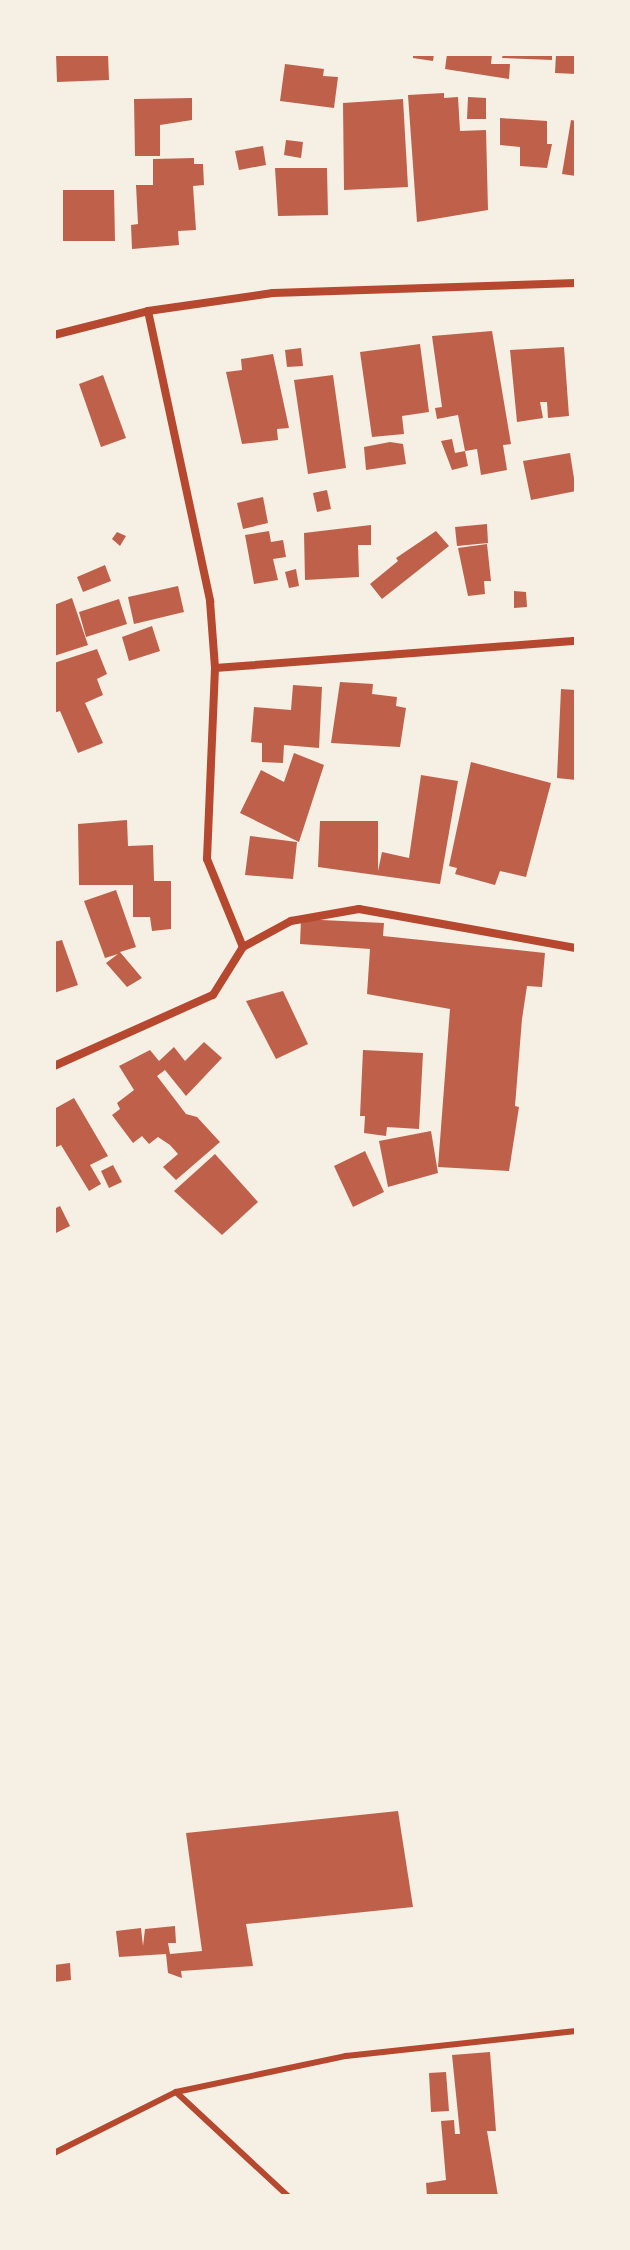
<!DOCTYPE html>
<style>
body{margin:0}
#map{position:relative;width:630px;height:2250px;overflow:hidden;background:#f6efe4;font-family:"DejaVu Sans",sans-serif}
div>[style]{position:absolute}
.building>*{inset:0;background:#bf614a}
.service>*{height:6px;margin:-3px;padding:0 3px;transform-origin:3px;border-radius:3px;background:#b5482f}
.minor>*{height:8px;margin:-4px;padding:0 4px;transform-origin:4px;border-radius:4px;background:#b5482f}
span{translate:-50% -50%;white-space:nowrap;text-align:center;line-height:1.15;-webkit-text-stroke:6px #f6efe4;paint-order:stroke}
.frame{position:absolute;inset:0;border:56px solid #f6efe4;pointer-events:none}
</style>
<div id="map">
<div class="building">
<i style="clip-path:polygon(56px 54px,108px 54px,109px 80px,57px 82px)"></i>
<i style="clip-path:polygon(413px 54px,434px 54px,433px 61px,413px 58px)"></i>
<i style="clip-path:polygon(447px 54px,492px 54px,491px 64px,510px 64px,509px 79px,445px 69px)"></i>
<i style="clip-path:polygon(503px 54px,552px 54px,552px 60px,502px 58px)"></i>
<i style="clip-path:polygon(556px 54px,576px 54px,576px 74px,555px 73px)"></i>
<i style="clip-path:polygon(285px 64px,324px 69px,323px 76px,338px 77px,334px 108px,280px 101px)"></i>
<i style="clip-path:polygon(444px 93px,444px 98px,458px 97px,460px 131px,486px 130px,488px 210px,417px 222px,408px 95px)"></i>
<i style="clip-path:polygon(468px 97px,486px 98px,486px 119px,467px 119px)"></i>
<i style="clip-path:polygon(192px 98px,192px 120px,160px 125px,160px 156px,135px 156px,134px 99px)"></i>
<i style="clip-path:polygon(403px 99px,408px 187px,344px 190px,343px 103px)"></i>
<i style="clip-path:polygon(500px 118px,547px 121px,547px 144px,552px 144px,547px 168px,520px 166px,520px 147px,500px 145px)"></i>
<i style="clip-path:polygon(571px 120px,576px 121px,576px 176px,562px 174px)"></i>
<i style="clip-path:polygon(286px 140px,303px 142px,301px 158px,284px 155px)"></i>
<i style="clip-path:polygon(263px 146px,266px 165px,239px 170px,235px 151px)"></i>
<i style="clip-path:polygon(194px 158px,194px 164px,203px 164px,204px 185px,193px 186px,196px 230px,178px 231px,179px 245px,132px 249px,131px 225px,138px 224px,136px 185px,153px 185px,153px 159px)"></i>
<i style="clip-path:polygon(275px 168px,327px 168px,328px 215px,278px 216px)"></i>
<i style="clip-path:polygon(63px 190px,114px 190px,115px 241px,63px 241px)"></i>
<i style="clip-path:polygon(492px 331px,511px 444px,503px 445px,507px 470px,481px 475px,477px 449px,465px 451px,468px 466px,452px 470px,441px 441px,452px 439px,455px 453px,465px 451px,458px 415px,437px 419px,435px 408px,442px 407px,432px 336px)"></i>
<i style="clip-path:polygon(420px 344px,429px 412px,402px 416px,404px 434px,372px 437px,360px 352px)"></i>
<i style="clip-path:polygon(564px 347px,569px 416px,548px 418px,547px 402px,540px 402px,543px 418px,517px 422px,510px 350px)"></i>
<i style="clip-path:polygon(301px 348px,303px 366px,287px 367px,285px 350px)"></i>
<i style="clip-path:polygon(273px 354px,289px 428px,277px 429px,278px 440px,242px 444px,226px 372px,242px 370px,241px 359px)"></i>
<i style="clip-path:polygon(103px 375px,126px 438px,101px 447px,79px 384px)"></i>
<i style="clip-path:polygon(333px 375px,346px 468px,308px 474px,294px 380px)"></i>
<i style="clip-path:polygon(390px 442px,403px 444px,406px 464px,366px 470px,364px 447px)"></i>
<i style="clip-path:polygon(570px 453px,576px 491px,531px 500px,523px 461px)"></i>
<i style="clip-path:polygon(327px 490px,331px 509px,317px 512px,313px 493px)"></i>
<i style="clip-path:polygon(263px 497px,268px 523px,243px 529px,237px 503px)"></i>
<i style="clip-path:polygon(487px 524px,488px 543px,457px 546px,455px 527px)"></i>
<i style="clip-path:polygon(371px 525px,371px 545px,358px 545px,359px 577px,305px 580px,304px 533px)"></i>
<i style="clip-path:polygon(269px 531px,271px 542px,283px 540px,286px 557px,273px 559px,278px 580px,254px 584px,245px 535px)"></i>
<i style="clip-path:polygon(436px 531px,449px 546px,382px 599px,370px 584px,398px 561px,396px 558px)"></i>
<i style="clip-path:polygon(117px 532px,126px 536px,120px 546px,112px 539px)"></i>
<i style="clip-path:polygon(487px 544px,491px 581px,484px 581px,485px 594px,468px 596px,458px 548px)"></i>
<i style="clip-path:polygon(105px 565px,111px 581px,83px 592px,77px 577px)"></i>
<i style="clip-path:polygon(296px 569px,299px 586px,289px 588px,285px 572px)"></i>
<i style="clip-path:polygon(178px 586px,184px 612px,134px 624px,128px 597px)"></i>
<i style="clip-path:polygon(514px 591px,526px 592px,527px 607px,514px 608px)"></i>
<i style="clip-path:polygon(72px 598px,88px 645px,54px 656px,54px 605px)"></i>
<i style="clip-path:polygon(119px 599px,127px 624px,86px 637px,79px 612px)"></i>
<i style="clip-path:polygon(152px 626px,160px 651px,129px 661px,122px 637px)"></i>
<i style="clip-path:polygon(97px 649px,107px 674px,97px 679px,103px 695px,85px 703px,103px 743px,78px 753px,60px 711px,54px 713px,54px 663px)"></i>
<i style="clip-path:polygon(340px 682px,373px 684px,372px 694px,397px 697px,396px 706px,406px 708px,400px 747px,331px 743px)"></i>
<i style="clip-path:polygon(293px 685px,322px 687px,319px 748px,284px 745px,283px 763px,262px 762px,262px 743px,251px 742px,254px 707px,291px 710px)"></i>
<i style="clip-path:polygon(561px 689px,576px 690px,576px 780px,557px 778px)"></i>
<i style="clip-path:polygon(294px 753px,324px 765px,299px 842px,240px 813px,261px 770px,284px 782px)"></i>
<i style="clip-path:polygon(471px 762px,551px 783px,526px 877px,500px 871px,495px 885px,455px 874px,457px 868px,449px 866px)"></i>
<i style="clip-path:polygon(421px 775px,458px 781px,440px 884px,318px 867px,320px 821px,378px 821px,378px 871px,382px 852px,409px 858px)"></i>
<i style="clip-path:polygon(127px 820px,128px 846px,153px 845px,154px 881px,171px 881px,171px 929px,152px 931px,150px 917px,133px 917px,133px 885px,79px 885px,78px 824px)"></i>
<i style="clip-path:polygon(250px 836px,297px 842px,293px 879px,245px 875px)"></i>
<i style="clip-path:polygon(116px 890px,136px 947px,120px 952px,142px 978px,127px 987px,106px 963px,118px 954px,105px 958px,84px 901px)"></i>
<i style="clip-path:polygon(301px 919px,384px 923px,383px 936px,545px 953px,542px 987px,527px 986px,522px 1019px,515px 1106px,519px 1107px,509px 1171px,438px 1167px,450px 1009px,367px 994px,370px 949px,300px 944px)"></i>
<i style="clip-path:polygon(62px 940px,78px 985px,54px 993px,54px 942px)"></i>
<i style="clip-path:polygon(283px 991px,308px 1044px,276px 1059px,246px 1001px)"></i>
<i style="clip-path:polygon(204px 1042px,222px 1058px,186px 1096px,165px 1070px,157px 1076px,186px 1114px,197px 1117px,220px 1142px,176px 1180px,163px 1167px,178px 1154px,170px 1145px,158px 1137px,149px 1144px,142px 1136px,133px 1143px,112px 1115px,120px 1109px,117px 1103px,134px 1090px,119px 1066px,150px 1050px,159px 1061px,174px 1047px,185px 1061px)"></i>
<i style="clip-path:polygon(363px 1050px,423px 1053px,419px 1129px,387px 1127px,386px 1136px,364px 1133px,365px 1116px,360px 1116px)"></i>
<i style="clip-path:polygon(74px 1098px,108px 1156px,90px 1165px,101px 1184px,89px 1191px,61px 1145px,54px 1148px,54px 1109px)"></i>
<i style="clip-path:polygon(431px 1131px,438px 1173px,388px 1187px,379px 1141px)"></i>
<i style="clip-path:polygon(365px 1151px,384px 1192px,353px 1207px,334px 1166px)"></i>
<i style="clip-path:polygon(215px 1154px,258px 1202px,222px 1235px,174px 1191px)"></i>
<i style="clip-path:polygon(113px 1165px,122px 1182px,109px 1188px,101px 1171px)"></i>
<i style="clip-path:polygon(60px 1206px,70px 1226px,54px 1234px,54px 1209px)"></i>
<i style="clip-path:polygon(398px 1811px,413px 1907px,246px 1924px,253px 1966px,181px 1971px,182px 1978px,168px 1973px,166px 1954px,119px 1957px,116px 1931px,141px 1928px,143px 1946px,145px 1929px,175px 1926px,176px 1943px,168px 1943px,170px 1954px,202px 1951px,186px 1833px)"></i>
<i style="clip-path:polygon(70px 1963px,71px 1980px,54px 1982px,54px 1965px)"></i>
<i style="clip-path:polygon(490px 2052px,496px 2131px,487px 2131px,498px 2196px,427px 2196px,426px 2183px,446px 2180px,441px 2121px,454px 2120px,455px 2134px,460px 2134px,452px 2055px)"></i>
<i style="clip-path:polygon(446px 2072px,449px 2111px,431px 2112px,429px 2073px)"></i>
</div>
<div class="service">
<i style="left:176px;top:2092px;width:153px;rotate:42.9deg"></i>
<i style="left:54px;top:2153px;width:136px;rotate:-26.6deg"></i>
<i style="left:176px;top:2092px;width:174px;rotate:-12deg"></i>
<i style="left:346px;top:2056px;width:231px;rotate:-6.2deg"></i>
</div>
<div class="minor">
<i style="left:148px;top:311px;width:297px;rotate:77.9deg"></i>
<i style="left:210px;top:601px;width:67px;rotate:85.7deg"></i>
<i style="left:215px;top:668px;width:191px;rotate:92.4deg"></i>
<i style="left:207px;top:859px;width:95px;rotate:67.8deg"></i>
<i style="left:54px;top:335px;width:97px;rotate:-14.3deg"></i>
<i style="left:148px;top:311px;width:126px;rotate:-8.2deg"></i>
<i style="left:273px;top:293px;width:303px;rotate:-1.9deg"></i>
<i style="left:215px;top:668px;width:362px;rotate:-4.3deg"></i>
<i style="left:243px;top:947px;width:55px;rotate:-28.4deg"></i>
<i style="left:291px;top:921px;width:69px;rotate:-10deg"></i>
<i style="left:359px;top:909px;width:220px;rotate:10.2deg"></i>
<i style="left:54px;top:1066px;width:174px;rotate:-24.1deg"></i>
<i style="left:213px;top:995px;width:57px;rotate:-58deg"></i>
</div>
<div class="frame"></div>
</div>
